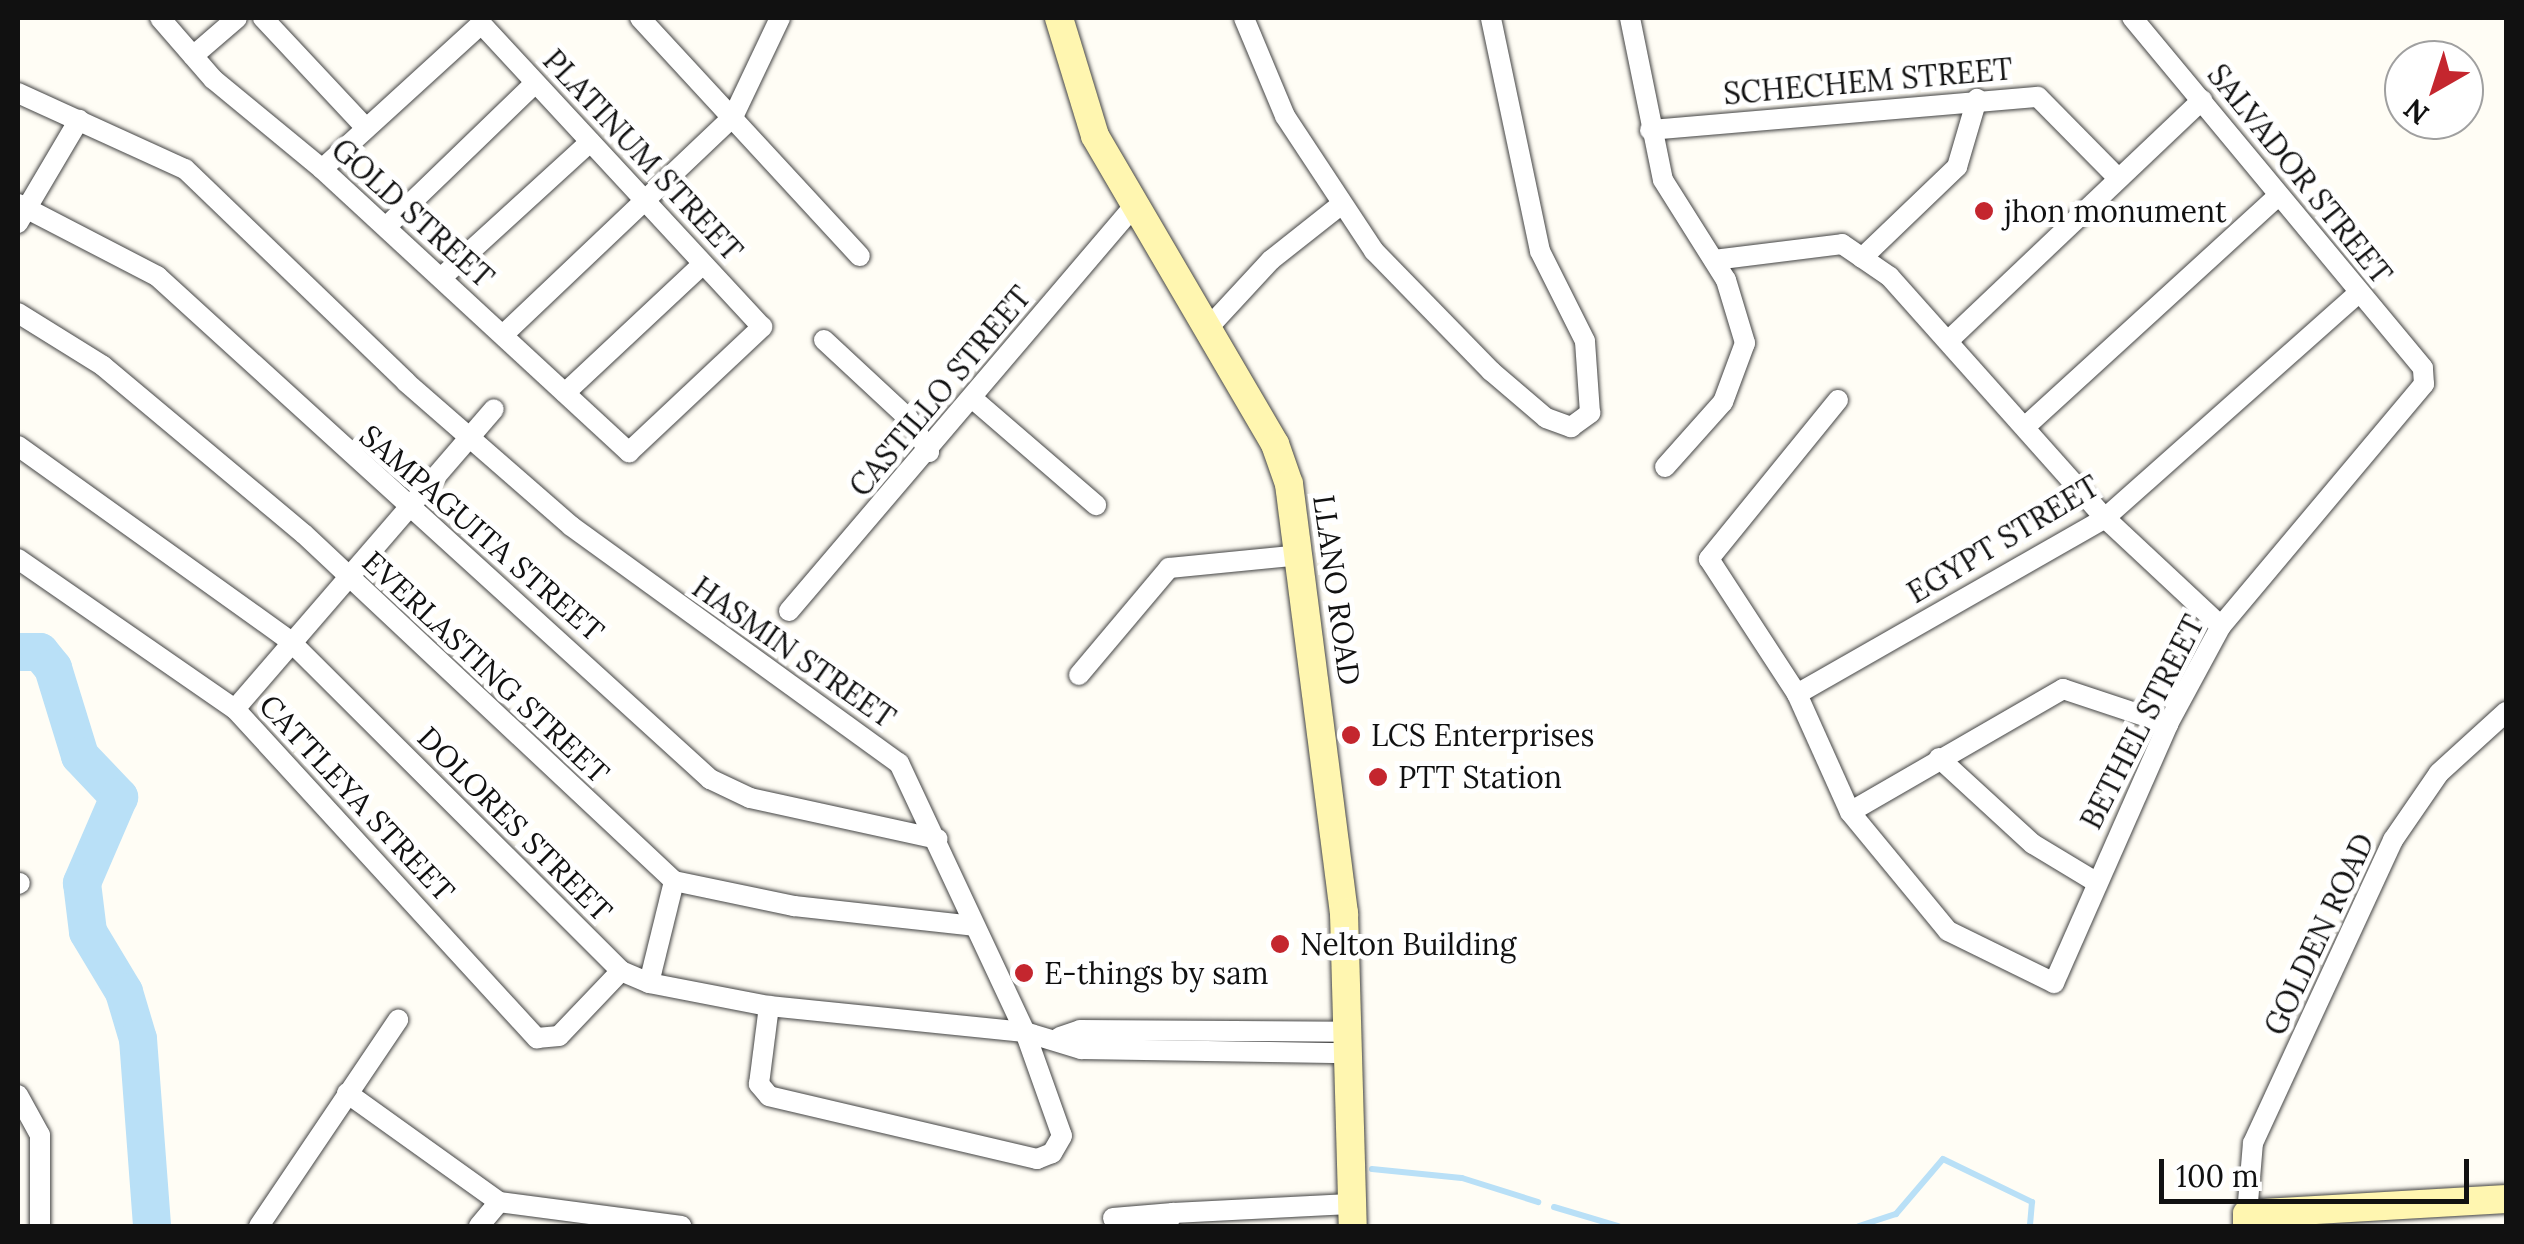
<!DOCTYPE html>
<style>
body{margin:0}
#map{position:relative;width:2524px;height:1244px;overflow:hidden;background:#fffdf5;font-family:Lora,serif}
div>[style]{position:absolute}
.stream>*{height:6px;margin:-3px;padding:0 3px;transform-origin:3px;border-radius:3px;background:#b9e0f7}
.river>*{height:38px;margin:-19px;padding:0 19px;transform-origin:19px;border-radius:19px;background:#b9e0f7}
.roads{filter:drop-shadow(0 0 2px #444) drop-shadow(0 0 2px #444)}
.minor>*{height:20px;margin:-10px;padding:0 10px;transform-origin:10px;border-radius:10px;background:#fff}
.secondary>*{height:28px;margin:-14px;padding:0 14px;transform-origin:14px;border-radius:14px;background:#fff6b0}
.dots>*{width:28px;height:28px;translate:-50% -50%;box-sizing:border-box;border:5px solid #fff;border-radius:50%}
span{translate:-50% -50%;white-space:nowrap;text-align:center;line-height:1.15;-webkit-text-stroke:10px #fff;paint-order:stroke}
.street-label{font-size:30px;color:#111}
.poi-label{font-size:30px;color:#111}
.left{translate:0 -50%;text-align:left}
.frame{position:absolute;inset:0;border:20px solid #111;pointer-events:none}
.north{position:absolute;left:2384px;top:40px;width:100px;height:100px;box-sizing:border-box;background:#fff;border:2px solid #a0a0a0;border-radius:50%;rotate:219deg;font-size:28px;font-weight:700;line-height:40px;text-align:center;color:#111}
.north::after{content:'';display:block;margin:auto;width:35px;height:45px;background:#c4262e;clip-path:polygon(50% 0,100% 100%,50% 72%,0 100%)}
.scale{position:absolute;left:2159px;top:1159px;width:310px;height:45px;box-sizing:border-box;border:5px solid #111;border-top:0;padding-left:12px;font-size:30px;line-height:35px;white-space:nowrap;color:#111;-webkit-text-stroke:8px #fff;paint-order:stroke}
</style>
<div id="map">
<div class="stream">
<i style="left:1372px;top:1169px;width:90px;rotate:5.7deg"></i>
<i style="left:1462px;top:1178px;width:80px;rotate:17.5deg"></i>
<i style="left:1554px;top:1207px;width:67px;rotate:16.5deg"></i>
<i style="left:1859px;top:1226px;width:39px;rotate:-18deg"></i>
<i style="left:1896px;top:1214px;width:72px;rotate:-49.5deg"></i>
<i style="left:1943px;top:1159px;width:99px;rotate:25.8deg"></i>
<i style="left:2032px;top:1202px;width:24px;rotate:95deg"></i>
</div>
<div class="river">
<i style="left:18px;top:652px;width:22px"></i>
<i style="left:40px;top:652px;width:21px;rotate:51deg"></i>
<i style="left:53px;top:668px;width:92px;rotate:72.9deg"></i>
<i style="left:80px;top:756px;width:57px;rotate:46.4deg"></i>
<i style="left:119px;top:797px;width:94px;rotate:113.3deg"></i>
<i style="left:82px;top:883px;width:49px;rotate:83deg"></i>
<i style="left:88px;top:932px;width:70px;rotate:59deg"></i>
<i style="left:124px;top:992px;width:49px;rotate:73.4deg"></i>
<i style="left:138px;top:1039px;width:188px;rotate:85.7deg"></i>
</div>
<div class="roads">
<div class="minor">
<i style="left:160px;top:18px;width:81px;rotate:49deg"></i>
<i style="left:213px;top:79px;width:141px;rotate:39.5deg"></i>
<i style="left:322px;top:169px;width:418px;rotate:42.7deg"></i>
<i style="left:629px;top:452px;width:183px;rotate:-43.2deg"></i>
<i style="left:762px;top:327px;width:413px;rotate:-132.8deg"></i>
<i style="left:481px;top:24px;width:215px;rotate:137.6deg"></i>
<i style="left:263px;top:18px;width:151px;rotate:46.9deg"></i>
<i style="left:640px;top:18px;width:324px;rotate:47.3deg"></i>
<i style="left:1244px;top:18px;width:106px;rotate:67.3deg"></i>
<i style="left:1285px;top:116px;width:162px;rotate:56.6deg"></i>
<i style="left:1374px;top:251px;width:168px;rotate:45.7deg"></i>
<i style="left:1491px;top:371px;width:72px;rotate:40.5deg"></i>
<i style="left:1546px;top:418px;width:27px;rotate:20deg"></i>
<i style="left:1571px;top:427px;width:24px;rotate:-36deg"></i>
<i style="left:1590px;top:413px;width:72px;rotate:-94deg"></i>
<i style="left:1585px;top:341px;width:101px;rotate:-116.6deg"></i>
<i style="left:1540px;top:251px;width:238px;rotate:-101.9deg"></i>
<i style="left:1630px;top:18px;width:165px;rotate:78.5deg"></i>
<i style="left:1663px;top:180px;width:118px;rotate:57.8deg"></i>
<i style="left:1726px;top:280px;width:66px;rotate:73.2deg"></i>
<i style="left:1745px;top:343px;width:63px;rotate:110.4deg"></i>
<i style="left:1723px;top:402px;width:87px;rotate:131.7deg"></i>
<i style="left:193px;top:56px;width:58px;rotate:-40.8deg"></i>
<i style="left:18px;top:93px;width:183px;rotate:24.5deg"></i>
<i style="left:185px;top:169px;width:307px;rotate:43.9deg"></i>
<i style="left:406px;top:382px;width:219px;rotate:41.1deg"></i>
<i style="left:571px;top:526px;width:405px;rotate:35.9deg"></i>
<i style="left:899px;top:763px;width:297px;rotate:64.9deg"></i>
<i style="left:1025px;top:1032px;width:110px;rotate:70.4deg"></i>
<i style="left:1062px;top:1136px;width:20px;rotate:120deg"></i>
<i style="left:1052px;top:1153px;width:16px;rotate:158deg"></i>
<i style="left:1037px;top:1159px;width:275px;rotate:-166.8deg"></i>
<i style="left:769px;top:1096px;width:16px;rotate:-130deg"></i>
<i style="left:759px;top:1084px;width:79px;rotate:-82.7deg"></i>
<i style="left:1650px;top:130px;width:389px;rotate:-4.9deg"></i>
<i style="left:2038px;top:97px;width:114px;rotate:45.4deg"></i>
<i style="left:18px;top:204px;width:157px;rotate:27.4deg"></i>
<i style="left:157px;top:276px;width:748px;rotate:42.29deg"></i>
<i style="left:710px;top:779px;width:44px;rotate:25.4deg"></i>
<i style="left:750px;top:798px;width:192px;rotate:12.3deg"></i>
<i style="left:18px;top:223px;width:120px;rotate:-59.4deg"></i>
<i style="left:386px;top:227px;width:207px;rotate:-44deg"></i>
<i style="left:1862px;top:258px;width:132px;rotate:-43.8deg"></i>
<i style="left:1957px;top:167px;width:71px;rotate:-73.6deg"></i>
<i style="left:1714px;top:260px;width:129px;rotate:-7.1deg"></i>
<i style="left:1842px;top:244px;width:58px;rotate:34.5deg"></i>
<i style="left:1890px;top:277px;width:323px;rotate:48.3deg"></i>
<i style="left:2105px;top:518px;width:158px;rotate:43deg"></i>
<i style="left:441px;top:278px;width:202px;rotate:-42.4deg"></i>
<i style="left:18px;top:313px;width:100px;rotate:31.9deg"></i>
<i style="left:103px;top:366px;width:262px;rotate:39.9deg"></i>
<i style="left:304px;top:534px;width:507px;rotate:43.16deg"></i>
<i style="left:674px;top:881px;width:123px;rotate:11.8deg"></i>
<i style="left:794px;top:906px;width:181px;rotate:6.3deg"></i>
<i style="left:1208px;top:328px;width:93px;rotate:-47.2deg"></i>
<i style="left:1271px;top:260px;width:90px;rotate:-38.3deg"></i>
<i style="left:503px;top:335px;width:317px;rotate:-43.5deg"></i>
<i style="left:733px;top:117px;width:110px;rotate:-64.6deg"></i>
<i style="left:824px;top:340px;width:115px;rotate:42.9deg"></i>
<i style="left:908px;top:418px;width:40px;rotate:58deg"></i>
<i style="left:1949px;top:340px;width:349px;rotate:-43.5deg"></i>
<i style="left:565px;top:393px;width:189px;rotate:-43.1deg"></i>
<i style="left:972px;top:398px;width:164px;rotate:40.8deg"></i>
<i style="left:1838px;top:400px;width:205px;rotate:129.1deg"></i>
<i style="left:1709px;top:559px;width:161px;rotate:56.9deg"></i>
<i style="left:1797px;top:694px;width:129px;rotate:65.8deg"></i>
<i style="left:1850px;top:812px;width:154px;rotate:50.5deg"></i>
<i style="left:1948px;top:931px;width:118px;rotate:26.1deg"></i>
<i style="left:2054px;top:983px;width:283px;rotate:-66.2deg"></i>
<i style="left:2168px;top:724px;width:111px;rotate:-61.6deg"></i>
<i style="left:2221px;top:626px;width:316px;rotate:-50deg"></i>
<i style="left:2424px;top:384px;width:16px;rotate:-94deg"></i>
<i style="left:2423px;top:368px;width:455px;rotate:-129.7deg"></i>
<i style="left:2026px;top:426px;width:341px;rotate:-42.4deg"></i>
<i style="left:18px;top:446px;width:335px;rotate:35.6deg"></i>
<i style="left:290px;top:641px;width:467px;rotate:44.9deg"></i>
<i style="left:621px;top:971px;width:30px;rotate:23deg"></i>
<i style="left:649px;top:983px;width:122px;rotate:10.9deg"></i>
<i style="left:769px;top:1006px;width:257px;rotate:5.8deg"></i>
<i style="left:1025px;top:1032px;width:59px;rotate:16.9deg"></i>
<i style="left:1081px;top:1049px;width:267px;rotate:0.9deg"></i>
<i style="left:18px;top:559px;width:264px;rotate:34.7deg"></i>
<i style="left:235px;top:709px;width:447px;rotate:47.5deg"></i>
<i style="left:537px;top:1038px;width:22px;rotate:-5deg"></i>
<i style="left:559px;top:1036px;width:90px;rotate:-46.4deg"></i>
<i style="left:789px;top:611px;width:532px;rotate:-49.57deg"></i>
<i style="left:1079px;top:675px;width:140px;rotate:-49.9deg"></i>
<i style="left:1169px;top:568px;width:133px;rotate:-5.6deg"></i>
<i style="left:1797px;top:694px;width:355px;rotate:-29.7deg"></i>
<i style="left:2105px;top:518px;width:337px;rotate:-41.6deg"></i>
<i style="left:235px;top:709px;width:396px;rotate:-49.2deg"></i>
<i style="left:1939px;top:758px;width:127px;rotate:42.5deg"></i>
<i style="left:2033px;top:844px;width:74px;rotate:31.1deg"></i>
<i style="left:1850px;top:812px;width:246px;rotate:-30deg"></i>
<i style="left:2063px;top:689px;width:111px;rotate:18.4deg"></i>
<i style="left:18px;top:884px;width:2px;rotate:-27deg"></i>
<i style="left:649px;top:983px;width:105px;rotate:-76.2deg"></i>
<i style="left:1060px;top:1037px;width:21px;rotate:-19deg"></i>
<i style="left:1080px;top:1030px;width:268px;rotate:0.4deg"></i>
<i style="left:347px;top:1093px;width:187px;rotate:35.6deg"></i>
<i style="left:499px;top:1202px;width:184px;rotate:7.5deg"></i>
<i style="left:18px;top:1095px;width:46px;rotate:61.2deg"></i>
<i style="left:40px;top:1135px;width:91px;rotate:90deg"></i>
<i style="left:2247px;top:1214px;width:71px;rotate:-85.2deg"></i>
<i style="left:2253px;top:1143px;width:334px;rotate:-65.2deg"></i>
<i style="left:2393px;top:840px;width:81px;rotate:-55.5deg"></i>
<i style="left:2439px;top:773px;width:91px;rotate:-42.3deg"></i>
<i style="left:1113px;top:1218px;width:60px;rotate:-4.8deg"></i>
<i style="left:259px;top:1226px;width:249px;rotate:-56deg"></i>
<i style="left:479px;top:1226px;width:31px;rotate:-50deg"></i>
<i style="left:1166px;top:1226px;width:15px;rotate:-62deg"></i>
<i style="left:1173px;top:1213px;width:177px;rotate:-2.9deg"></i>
</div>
<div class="secondary">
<i style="left:1059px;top:18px;width:123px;rotate:73deg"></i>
<i style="left:1095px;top:136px;width:357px;rotate:59.7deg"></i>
<i style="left:1275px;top:444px;width:42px;rotate:70.7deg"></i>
<i style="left:1289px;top:484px;width:433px;rotate:82.7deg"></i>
<i style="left:1344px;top:913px;width:313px;rotate:88.4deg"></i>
<i style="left:2247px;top:1226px;width:12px;rotate:-90deg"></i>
<i style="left:2247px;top:1214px;width:259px;rotate:-3.3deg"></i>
</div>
</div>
<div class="dots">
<i style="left:1984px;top:211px;background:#c4262e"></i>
<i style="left:1351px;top:735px;background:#c4262e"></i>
<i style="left:1378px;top:777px;background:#c4262e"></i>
<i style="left:1280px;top:944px;background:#c4262e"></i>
<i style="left:1024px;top:973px;background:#c4262e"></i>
</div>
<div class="street-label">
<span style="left:1868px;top:81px;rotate:-5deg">SCHECHEM STREET</span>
<span style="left:643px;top:155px;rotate:47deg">PLATINUM STREET</span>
<span style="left:2300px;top:174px;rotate:51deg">SALVADOR STREET</span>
<span style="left:413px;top:213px;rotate:42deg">GOLD STREET</span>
<span style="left:940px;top:391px;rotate:-50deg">CASTILLO STREET</span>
<span style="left:482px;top:533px;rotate:41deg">SAMPAGUITA STREET</span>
<span style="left:2003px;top:539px;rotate:-31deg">EGYPT STREET</span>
<span style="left:1337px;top:590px;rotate:82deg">LLANO ROAD</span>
<span style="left:794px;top:652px;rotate:35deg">HASMIN STREET</span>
<span style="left:486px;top:667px;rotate:43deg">EVERLASTING STREET</span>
<span style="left:2142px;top:722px;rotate:-63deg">BETHEL STREET</span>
<span style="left:357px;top:798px;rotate:47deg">CATTLEYA STREET</span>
<span style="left:515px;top:824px;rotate:45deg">DOLORES STREET</span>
<span style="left:2319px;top:934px;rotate:-65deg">GOLDEN ROAD</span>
</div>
<div class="poi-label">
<span class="left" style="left:2004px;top:211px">jhon monument</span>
<span class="left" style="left:1371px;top:735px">LCS Enterprises</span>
<span class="left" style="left:1398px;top:777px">PTT Station</span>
<span class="left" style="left:1300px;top:944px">Nelton Building</span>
<span class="left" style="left:1044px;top:973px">E-things by sam</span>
</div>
<div class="frame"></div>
<div class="north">N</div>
<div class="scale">100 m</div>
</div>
